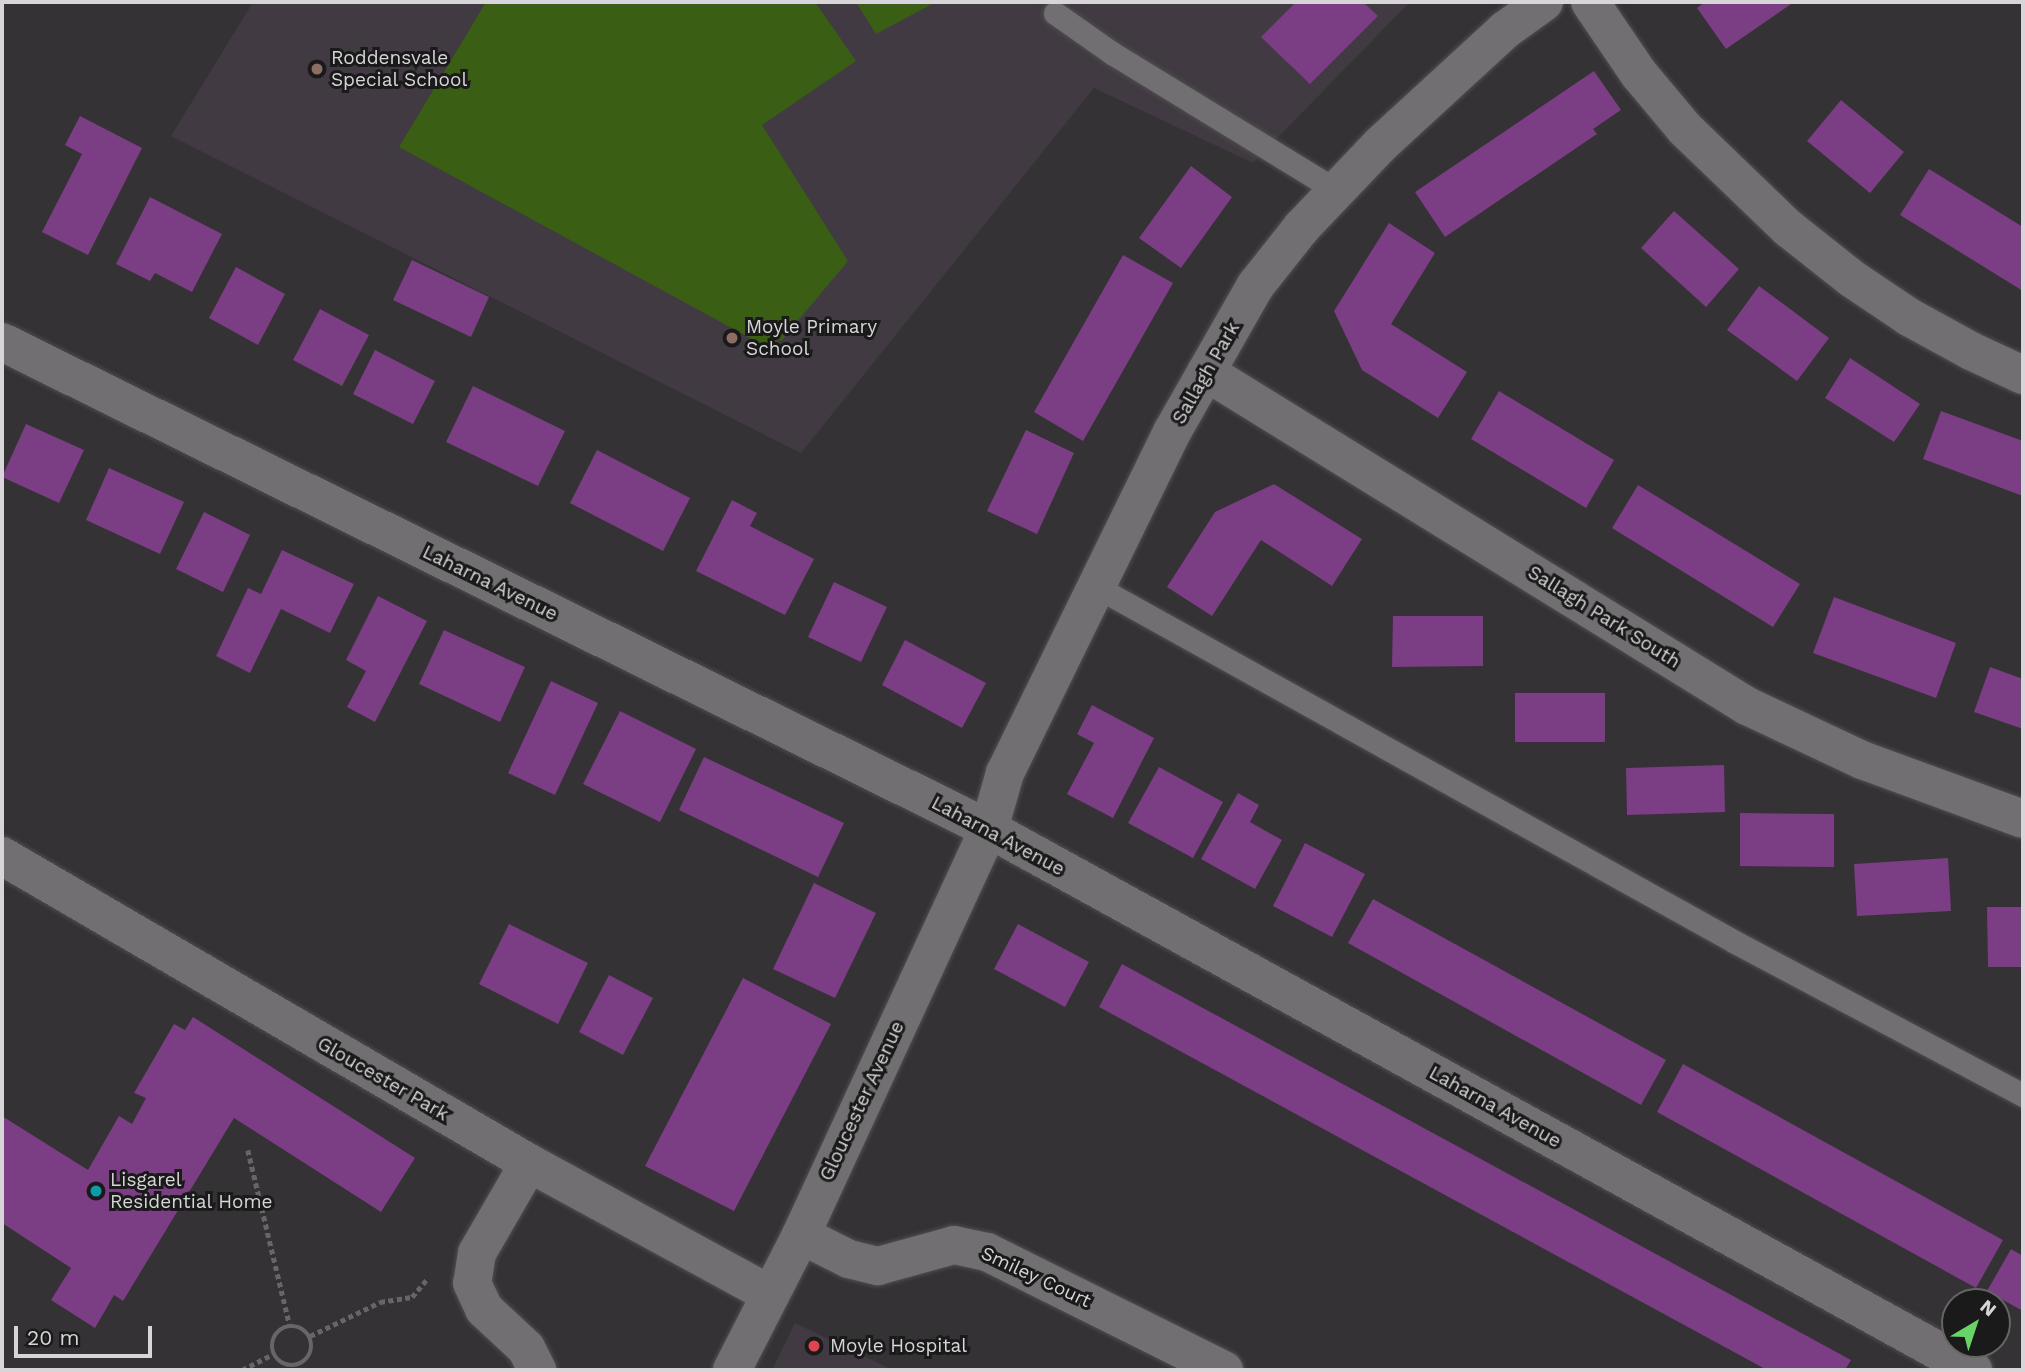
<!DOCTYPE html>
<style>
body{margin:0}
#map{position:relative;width:2025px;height:1372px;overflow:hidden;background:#343234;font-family:"Work Sans",sans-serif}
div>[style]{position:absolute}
.built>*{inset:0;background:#413a42}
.green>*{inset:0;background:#395e14}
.building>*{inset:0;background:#7b3d84}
.path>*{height:4.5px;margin-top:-2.25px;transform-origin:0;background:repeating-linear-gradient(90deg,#676567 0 5px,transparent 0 8.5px)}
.path>.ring{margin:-2.25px;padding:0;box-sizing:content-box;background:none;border:4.5px solid #676567;border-radius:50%}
.roads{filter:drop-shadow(0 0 2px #504e50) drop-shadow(0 0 2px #504e50)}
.service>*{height:23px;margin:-11.5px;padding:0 11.5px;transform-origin:11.5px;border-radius:11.5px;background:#726f72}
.minor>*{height:38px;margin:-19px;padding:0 19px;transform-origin:19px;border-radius:19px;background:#726f72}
.dots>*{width:19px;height:19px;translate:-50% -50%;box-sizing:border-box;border:4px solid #1b1a1b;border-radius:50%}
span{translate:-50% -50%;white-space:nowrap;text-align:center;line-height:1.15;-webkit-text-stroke:6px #1b1a1b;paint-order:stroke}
.poi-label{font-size:19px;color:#d7d5d7}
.left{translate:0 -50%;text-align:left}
.street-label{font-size:19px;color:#d7d5d7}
.frame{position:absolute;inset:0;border:4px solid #d7d5d7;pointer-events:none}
.north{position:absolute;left:1941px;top:1288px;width:70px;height:70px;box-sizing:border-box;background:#1b1a1b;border:2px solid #666566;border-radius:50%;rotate:39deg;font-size:19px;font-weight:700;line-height:28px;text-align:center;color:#d7d5d7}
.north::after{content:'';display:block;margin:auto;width:24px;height:32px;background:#67d466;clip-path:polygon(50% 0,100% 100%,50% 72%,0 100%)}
.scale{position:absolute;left:14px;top:1326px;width:138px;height:32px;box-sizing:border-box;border:4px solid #d7d5d7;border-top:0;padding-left:9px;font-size:21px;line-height:24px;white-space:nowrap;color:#d7d5d7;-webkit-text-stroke:5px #1b1a1b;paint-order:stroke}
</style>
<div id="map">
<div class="built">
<i style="clip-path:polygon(253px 2px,1410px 2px,1253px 163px,1094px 88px,801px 453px,171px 136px)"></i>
<i style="clip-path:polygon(795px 1323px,893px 1370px,772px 1370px)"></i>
</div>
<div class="green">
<i style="clip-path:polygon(486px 2px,815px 2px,856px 61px,762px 125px,848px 261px,782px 340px,763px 345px,399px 147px)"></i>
<i style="clip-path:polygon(856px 2px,936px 2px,876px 34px)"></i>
</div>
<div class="building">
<i style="clip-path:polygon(1296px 2px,1363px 2px,1378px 16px,1310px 84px,1261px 37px)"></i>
<i style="clip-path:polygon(1705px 2px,1794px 2px,1726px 49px,1697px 8px)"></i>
<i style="clip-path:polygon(1594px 71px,1621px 110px,1593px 129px,1597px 134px,1445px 237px,1415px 192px)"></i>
<i style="clip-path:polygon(1841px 100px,1904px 152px,1870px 193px,1807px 141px)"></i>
<i style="clip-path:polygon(80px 116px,142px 148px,88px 255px,42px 232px,82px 154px,65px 145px)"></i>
<i style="clip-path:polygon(1191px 166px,1232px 197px,1181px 268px,1139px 238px)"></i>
<i style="clip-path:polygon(1929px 169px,2023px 227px,2023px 291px,1900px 215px)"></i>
<i style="clip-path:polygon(150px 197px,222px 234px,192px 292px,155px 273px,150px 281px,116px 264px)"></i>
<i style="clip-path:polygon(1674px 211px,1739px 269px,1706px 307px,1641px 248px)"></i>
<i style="clip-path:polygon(1389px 223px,1435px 253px,1391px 324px,1467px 372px,1438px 418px,1362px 370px,1334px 311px)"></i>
<i style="clip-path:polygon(1123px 255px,1173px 283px,1083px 441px,1034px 412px)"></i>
<i style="clip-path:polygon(412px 260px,489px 297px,471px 337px,393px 300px)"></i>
<i style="clip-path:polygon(236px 267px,285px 294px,258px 345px,209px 318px)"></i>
<i style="clip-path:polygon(1759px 286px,1829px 338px,1797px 381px,1727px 330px)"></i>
<i style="clip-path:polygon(320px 309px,369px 335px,342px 386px,293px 360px)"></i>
<i style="clip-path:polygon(375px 350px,435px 381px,413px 424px,353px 394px)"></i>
<i style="clip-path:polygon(1850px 358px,1920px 404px,1894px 442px,1825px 398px)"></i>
<i style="clip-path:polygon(473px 386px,565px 431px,538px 486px,446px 442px)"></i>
<i style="clip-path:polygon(1499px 391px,1614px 460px,1586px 508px,1471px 439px)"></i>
<i style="clip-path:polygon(1941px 411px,2023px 441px,2023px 496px,1923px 459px)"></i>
<i style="clip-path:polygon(26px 424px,84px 450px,59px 503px,2px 477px)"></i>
<i style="clip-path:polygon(1026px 430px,1074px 453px,1037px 534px,987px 511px)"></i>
<i style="clip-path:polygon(597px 450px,690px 498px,663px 551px,570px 503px)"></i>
<i style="clip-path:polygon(109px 468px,184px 502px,160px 554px,86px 520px)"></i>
<i style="clip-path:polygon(1274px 484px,1362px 539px,1332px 586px,1261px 540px,1212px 616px,1167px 587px,1215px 512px)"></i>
<i style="clip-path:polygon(1638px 485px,1800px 584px,1773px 627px,1612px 528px)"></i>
<i style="clip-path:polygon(732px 500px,757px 513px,750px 526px,814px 559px,785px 615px,696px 571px)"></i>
<i style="clip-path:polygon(204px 512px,250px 535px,223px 592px,176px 569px)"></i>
<i style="clip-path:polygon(282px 550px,354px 584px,330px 633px,281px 609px,250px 673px,216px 656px,248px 588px,261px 594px)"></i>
<i style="clip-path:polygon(834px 582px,887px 607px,861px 662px,808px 637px)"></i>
<i style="clip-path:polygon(378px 596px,427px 621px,375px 722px,347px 707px,366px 671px,346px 660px)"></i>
<i style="clip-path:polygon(1834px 597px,1956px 643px,1936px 698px,1813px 653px)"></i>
<i style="clip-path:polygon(1393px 616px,1483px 616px,1483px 666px,1392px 667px)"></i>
<i style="clip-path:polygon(444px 630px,525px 667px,500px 722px,419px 684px)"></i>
<i style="clip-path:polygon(905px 640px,986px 683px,962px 728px,882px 685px)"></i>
<i style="clip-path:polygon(1990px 667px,2023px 679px,2023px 729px,1974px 712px)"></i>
<i style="clip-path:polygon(551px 681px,598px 703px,555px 795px,508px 773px)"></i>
<i style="clip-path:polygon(1515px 693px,1605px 693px,1605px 742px,1515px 742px)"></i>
<i style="clip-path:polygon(1092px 705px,1154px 738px,1113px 818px,1067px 794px,1094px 743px,1077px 734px)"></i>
<i style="clip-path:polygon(620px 711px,696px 749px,660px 822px,583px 784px)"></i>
<i style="clip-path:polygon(704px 757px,844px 823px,818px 877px,679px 810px)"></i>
<i style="clip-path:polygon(1724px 765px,1725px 812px,1627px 815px,1626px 768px)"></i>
<i style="clip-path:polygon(1159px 767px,1223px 802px,1193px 858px,1128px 823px)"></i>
<i style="clip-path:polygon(1238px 793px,1259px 805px,1250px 822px,1282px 840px,1255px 889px,1201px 859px)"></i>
<i style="clip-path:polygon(1740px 813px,1834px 814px,1834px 867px,1740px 866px)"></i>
<i style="clip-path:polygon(1305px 843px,1365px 874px,1332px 937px,1273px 906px)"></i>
<i style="clip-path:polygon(1948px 858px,1951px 911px,1857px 916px,1854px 864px)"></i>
<i style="clip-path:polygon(814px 883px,876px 913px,835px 998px,773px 969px)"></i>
<i style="clip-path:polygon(1373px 899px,1666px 1060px,1641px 1105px,1348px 943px)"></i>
<i style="clip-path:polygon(1987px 907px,2023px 907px,2023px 967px,1988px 967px)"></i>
<i style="clip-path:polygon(509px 924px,588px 963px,558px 1024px,479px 984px)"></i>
<i style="clip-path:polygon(1018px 924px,1089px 962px,1065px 1007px,994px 969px)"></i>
<i style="clip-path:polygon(1122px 964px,1851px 1360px,1845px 1370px,1767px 1370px,1099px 1007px)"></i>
<i style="clip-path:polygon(609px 975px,653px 998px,623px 1055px,579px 1032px)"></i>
<i style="clip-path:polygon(743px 978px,831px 1024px,734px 1211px,645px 1166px)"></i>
<i style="clip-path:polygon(193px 1017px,415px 1158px,381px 1212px,234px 1118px,123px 1301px,114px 1295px,95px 1328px,51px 1300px,71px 1268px,2px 1223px,2px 1116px,88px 1170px,119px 1116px,132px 1124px,146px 1098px,134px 1093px,174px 1024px,185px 1030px)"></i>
<i style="clip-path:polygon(1683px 1064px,2003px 1240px,1976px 1288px,1657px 1112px)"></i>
<i style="clip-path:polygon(2011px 1249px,2023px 1256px,2023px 1311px,1987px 1291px)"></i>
</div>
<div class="path">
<i style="left:248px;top:1150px;width:181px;rotate:76.6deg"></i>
<i class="ring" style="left:272px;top:1326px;width:35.5px;height:35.5px"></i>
<i style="left:310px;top:1336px;width:78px;rotate:-25.9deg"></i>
<i style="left:380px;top:1302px;width:32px;rotate:-9deg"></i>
<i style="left:412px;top:1297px;width:25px;rotate:-50deg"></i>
<i style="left:242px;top:1370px;width:35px;rotate:-27deg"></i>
</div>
<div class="roads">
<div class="service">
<i style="left:1055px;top:13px;width:70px;rotate:35.1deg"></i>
<i style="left:1112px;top:53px;width:263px;rotate:31.5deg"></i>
<i style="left:1095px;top:586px;width:732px;rotate:29.08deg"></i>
<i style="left:1735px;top:942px;width:326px;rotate:28deg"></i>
</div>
<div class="minor">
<i style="left:1590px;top:2px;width:87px;rotate:55.8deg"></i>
<i style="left:1639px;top:74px;width:72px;rotate:50.1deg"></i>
<i style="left:1685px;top:129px;width:143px;rotate:43.9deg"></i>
<i style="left:1788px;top:228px;width:80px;rotate:38.4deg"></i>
<i style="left:1851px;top:278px;width:70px;rotate:33.9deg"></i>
<i style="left:1909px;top:317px;width:71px;rotate:28.7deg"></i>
<i style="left:1971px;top:351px;width:57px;rotate:24.8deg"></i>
<i style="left:2px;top:342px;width:1101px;rotate:26.26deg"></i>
<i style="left:989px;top:829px;width:1123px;rotate:28.8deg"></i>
<i style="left:1206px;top:372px;width:636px;rotate:31.69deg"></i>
<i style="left:1747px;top:706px;width:127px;rotate:25.2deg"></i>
<i style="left:1862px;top:760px;width:171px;rotate:20.1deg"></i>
<i style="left:2px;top:856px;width:610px;rotate:30.22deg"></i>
<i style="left:529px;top:1163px;width:273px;rotate:28.6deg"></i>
<i style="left:529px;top:1163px;width:104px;rotate:120deg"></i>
<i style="left:477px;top:1253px;width:30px;rotate:99deg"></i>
<i style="left:472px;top:1283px;width:29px;rotate:65deg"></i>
<i style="left:484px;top:1309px;width:57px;rotate:42.9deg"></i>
<i style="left:526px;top:1348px;width:25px;rotate:63deg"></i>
<i style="left:801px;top:1235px;width:54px;rotate:26.6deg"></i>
<i style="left:849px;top:1259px;width:30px;rotate:14deg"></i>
<i style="left:878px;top:1266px;width:79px;rotate:-15.4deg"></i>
<i style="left:954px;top:1245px;width:34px;rotate:12deg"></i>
<i style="left:987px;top:1252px;width:265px;rotate:26.5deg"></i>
<i style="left:732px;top:1370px;width:152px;rotate:-62.9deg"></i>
<i style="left:801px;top:1235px;width:447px;rotate:-65.2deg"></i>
<i style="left:989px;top:829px;width:58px;rotate:-74.1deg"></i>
<i style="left:1005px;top:773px;width:380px;rotate:-63.9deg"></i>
<i style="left:1172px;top:432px;width:169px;rotate:-60.3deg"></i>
<i style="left:1256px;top:285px;width:74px;rotate:-51.6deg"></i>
<i style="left:1302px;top:227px;width:113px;rotate:-46.4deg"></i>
<i style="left:1380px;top:145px;width:170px;rotate:-42.6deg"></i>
<i style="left:1505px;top:30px;width:48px;rotate:-35.7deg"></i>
</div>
</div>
<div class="dots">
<i style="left:317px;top:69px;background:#8d6e63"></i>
<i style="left:732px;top:338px;background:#8d6e63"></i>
<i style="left:96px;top:1191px;background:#0f9aa8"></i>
<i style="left:814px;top:1346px;background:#e0444e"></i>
</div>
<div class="poi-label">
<span class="left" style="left:331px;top:69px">Roddensvale<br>Special School</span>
<span class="left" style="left:746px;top:338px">Moyle Primary<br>School</span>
<span class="left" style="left:110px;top:1191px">Lisgarel<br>Residential Home</span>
<span class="left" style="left:830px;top:1346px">Moyle Hospital</span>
</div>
<div class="street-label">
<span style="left:1206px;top:373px;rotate:-60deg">Sallagh Park</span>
<span style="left:490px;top:583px;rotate:26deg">Laharna Avenue</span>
<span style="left:1604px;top:617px;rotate:32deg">Sallagh Park South</span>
<span style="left:998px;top:836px;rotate:28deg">Laharna Avenue</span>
<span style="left:383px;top:1079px;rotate:30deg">Gloucester Park</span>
<span style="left:862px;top:1101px;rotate:-65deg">Gloucester Avenue</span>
<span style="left:1495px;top:1107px;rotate:29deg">Laharna Avenue</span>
<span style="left:1036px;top:1277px;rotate:25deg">Smiley Court</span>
</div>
<div class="frame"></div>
<div class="north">N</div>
<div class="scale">20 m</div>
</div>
